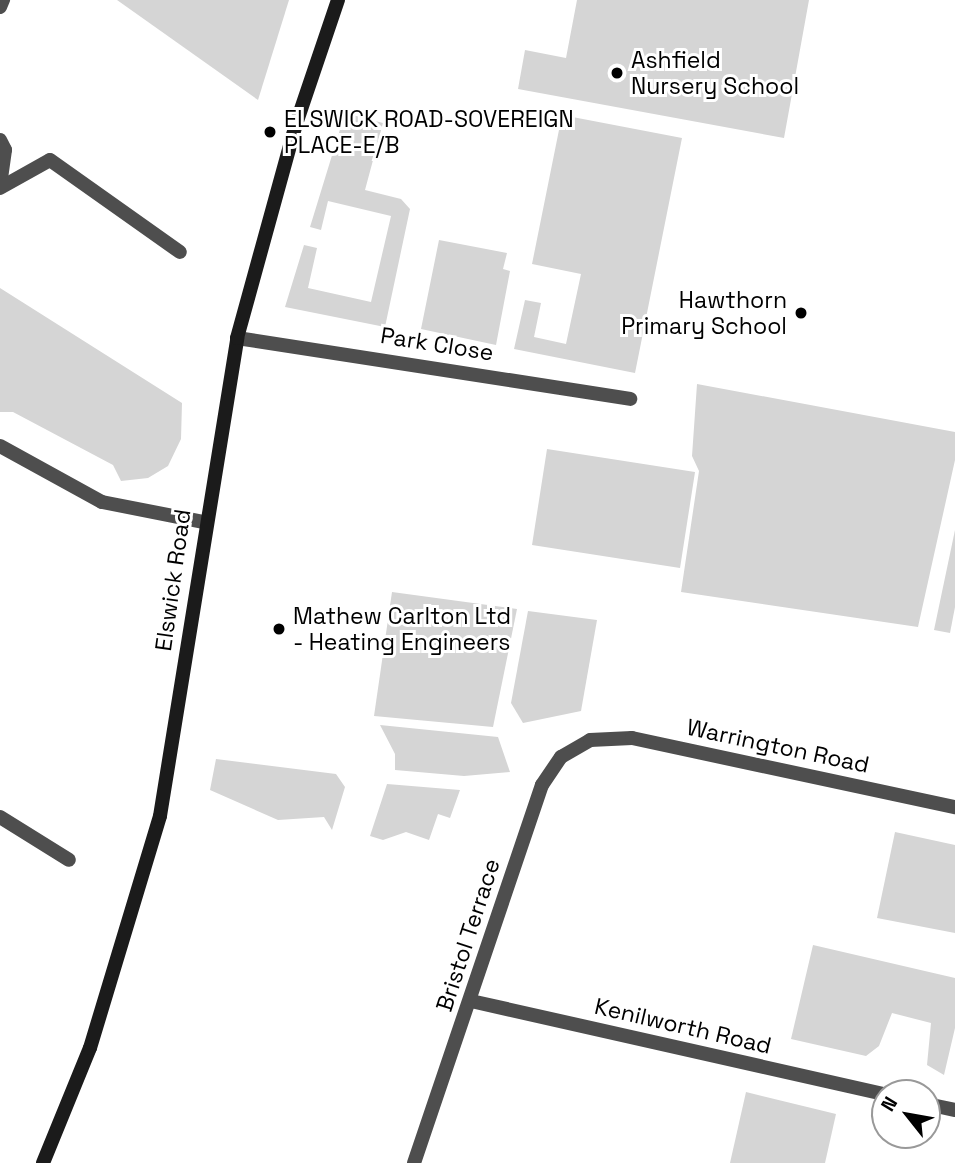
<!DOCTYPE html>
<style>
body{margin:0}
#map{position:relative;width:955px;height:1163px;overflow:hidden;background:#fff;font-family:"Space Grotesk",sans-serif}
div>[style]{position:absolute}
.green>*{inset:0;background:#d5d5d5}
.minor>*{height:14px;margin:-7px;padding:0 7px;transform-origin:7px;border-radius:7px;background:#4e4e4e}
.secondary>*{height:14px;margin:-7px;padding:0 7px;transform-origin:7px;border-radius:7px;background:#1b1b1b}
.dots>*{width:19px;height:19px;translate:-50% -50%;box-sizing:border-box;border:4px solid #fff;border-radius:50%}
span{translate:-50% -50%;white-space:nowrap;text-align:center;line-height:1.15;-webkit-text-stroke:6px #fff;paint-order:stroke}
.poi-label{font-size:23px;color:#000}
.left{translate:0 -50%;text-align:left}
.right{translate:-100% -50%;text-align:right}
.street-label{font-size:23px;color:#000}
.north{position:absolute;left:871px;top:1079px;width:70px;height:70px;box-sizing:border-box;background:#fff;border:2px solid #999;border-radius:50%;rotate:301deg;font-size:19px;font-weight:700;line-height:28px;text-align:center;color:#000}
.north::after{content:'';display:block;margin:auto;width:24px;height:32px;background:#000;clip-path:polygon(50% 0,100% 100%,50% 72%,0 100%)}
</style>
<div id="map">
<div class="green">
<i style="clip-path:polygon(117px 0,289px 0,258px 100px)"></i>
<i style="clip-path:polygon(577px 0,809px 0,784px 138px,518px 89px,525px 50px,566px 58px)"></i>
<i style="clip-path:polygon(345px 113px,383px 123px,365px 190px,401px 199px,410px 209px,385px 327px,285px 307px,304px 245px,317px 248px,308px 288px,371px 302px,391px 216px,328px 201px,321px 230px,310px 227px)"></i>
<i style="clip-path:polygon(562px 115px,682px 138px,635px 373px,514px 349px,525px 300px,541px 303px,534px 337px,566px 344px,581px 274px,532px 264px)"></i>
<i style="clip-path:polygon(439px 240px,507px 253px,503px 269px,510px 271px,496px 345px,421px 329px)"></i>
<i style="clip-path:polygon(0 288px,182px 403px,181px 439px,168px 466px,148px 478px,121px 481px,113px 465px,13px 412px,0 412px)"></i>
<i style="clip-path:polygon(697px 384px,955px 432px,955px 460px,918px 627px,681px 592px,699px 471px,692px 456px)"></i>
<i style="clip-path:polygon(547px 449px,695px 472px,680px 568px,532px 545px)"></i>
<i style="clip-path:polygon(955px 530px,955px 607px,950px 633px,934px 630px)"></i>
<i style="clip-path:polygon(392px 592px,517px 609px,493px 727px,374px 716px)"></i>
<i style="clip-path:polygon(528px 611px,597px 620px,581px 711px,523px 723px,511px 703px)"></i>
<i style="clip-path:polygon(380px 725px,498px 737px,510px 772px,464px 776px,395px 770px,395px 754px)"></i>
<i style="clip-path:polygon(216px 759px,336px 774px,345px 787px,332px 830px,324px 817px,278px 820px,210px 790px)"></i>
<i style="clip-path:polygon(387px 784px,460px 790px,450px 818px,438px 814px,429px 840px,406px 832px,383px 840px,370px 836px)"></i>
<i style="clip-path:polygon(895px 832px,955px 845px,955px 933px,877px 918px)"></i>
<i style="clip-path:polygon(813px 945px,955px 978px,955px 1028px,944px 1075px,927px 1065px,931px 1023px,892px 1013px,879px 1046px,866px 1056px,791px 1039px)"></i>
<i style="clip-path:polygon(746px 1092px,836px 1114px,825px 1163px,730px 1163px)"></i>
</div>
<div class="minor">
<i style="left:0;top:7px;width:8px;rotate:-67deg"></i>
<i style="left:0;top:140px;width:11px;rotate:63deg"></i>
<i style="left:5px;top:150px;width:35px;rotate:98deg"></i>
<i style="left:0;top:188px;width:57px;rotate:-29.2deg"></i>
<i style="left:50px;top:160px;width:159px;rotate:35.3deg"></i>
<i style="left:237px;top:338px;width:398px;rotate:8.8deg"></i>
<i style="left:0;top:446px;width:116px;rotate:28.8deg"></i>
<i style="left:102px;top:502px;width:104px;rotate:11.1deg"></i>
<i style="left:0;top:817px;width:81px;rotate:31.9deg"></i>
<i style="left:471px;top:1001px;width:424px;rotate:12.7deg"></i>
<i style="left:927px;top:1104px;width:29px;rotate:12deg"></i>
<i style="left:414px;top:1163px;width:399px;rotate:-71.3deg"></i>
<i style="left:542px;top:785px;width:34px;rotate:-56deg"></i>
<i style="left:561px;top:757px;width:34px;rotate:-30deg"></i>
<i style="left:590px;top:740px;width:42px;rotate:-2.7deg"></i>
<i style="left:632px;top:738px;width:330px;rotate:12.1deg"></i>
</div>
<div class="secondary">
<i style="left:43px;top:1163px;width:124px;rotate:-67.8deg"></i>
<i style="left:90px;top:1048px;width:242px;rotate:-73.2deg"></i>
<i style="left:160px;top:816px;width:484px;rotate:-80.8deg"></i>
<i style="left:237px;top:338px;width:219px;rotate:-74.6deg"></i>
<i style="left:295px;top:127px;width:134px;rotate:-71.3deg"></i>
</div>
<div class="dots">
<i style="left:617px;top:73px;background:#000"></i>
<i style="left:270px;top:132px;background:#000"></i>
<i style="left:801px;top:313px;background:#000"></i>
<i style="left:279px;top:629px;background:#000"></i>
</div>
<div class="poi-label">
<span class="left" style="left:631px;top:73px">Ashfield<br>Nursery School</span>
<span class="left" style="left:284px;top:132px">ELSWICK ROAD-SOVEREIGN<br>PLACE-E/B</span>
<span class="right" style="left:787px;top:313px">Hawthorn<br>Primary School</span>
<span class="left" style="left:293px;top:629px">Mathew Carlton Ltd<br>- Heating Engineers</span>
</div>
<div class="street-label">
<span style="left:437px;top:344px;rotate:9deg">Park Close</span>
<span style="left:173px;top:580px;rotate:-82deg">Elswick Road</span>
<span style="left:778px;top:746px;rotate:12deg">Warrington Road</span>
<span style="left:468px;top:935px;rotate:-72deg">Bristol Terrace</span>
<span style="left:683px;top:1026px;rotate:13deg">Kenilworth Road</span>
</div>
<div class="north">N</div>
</div>
